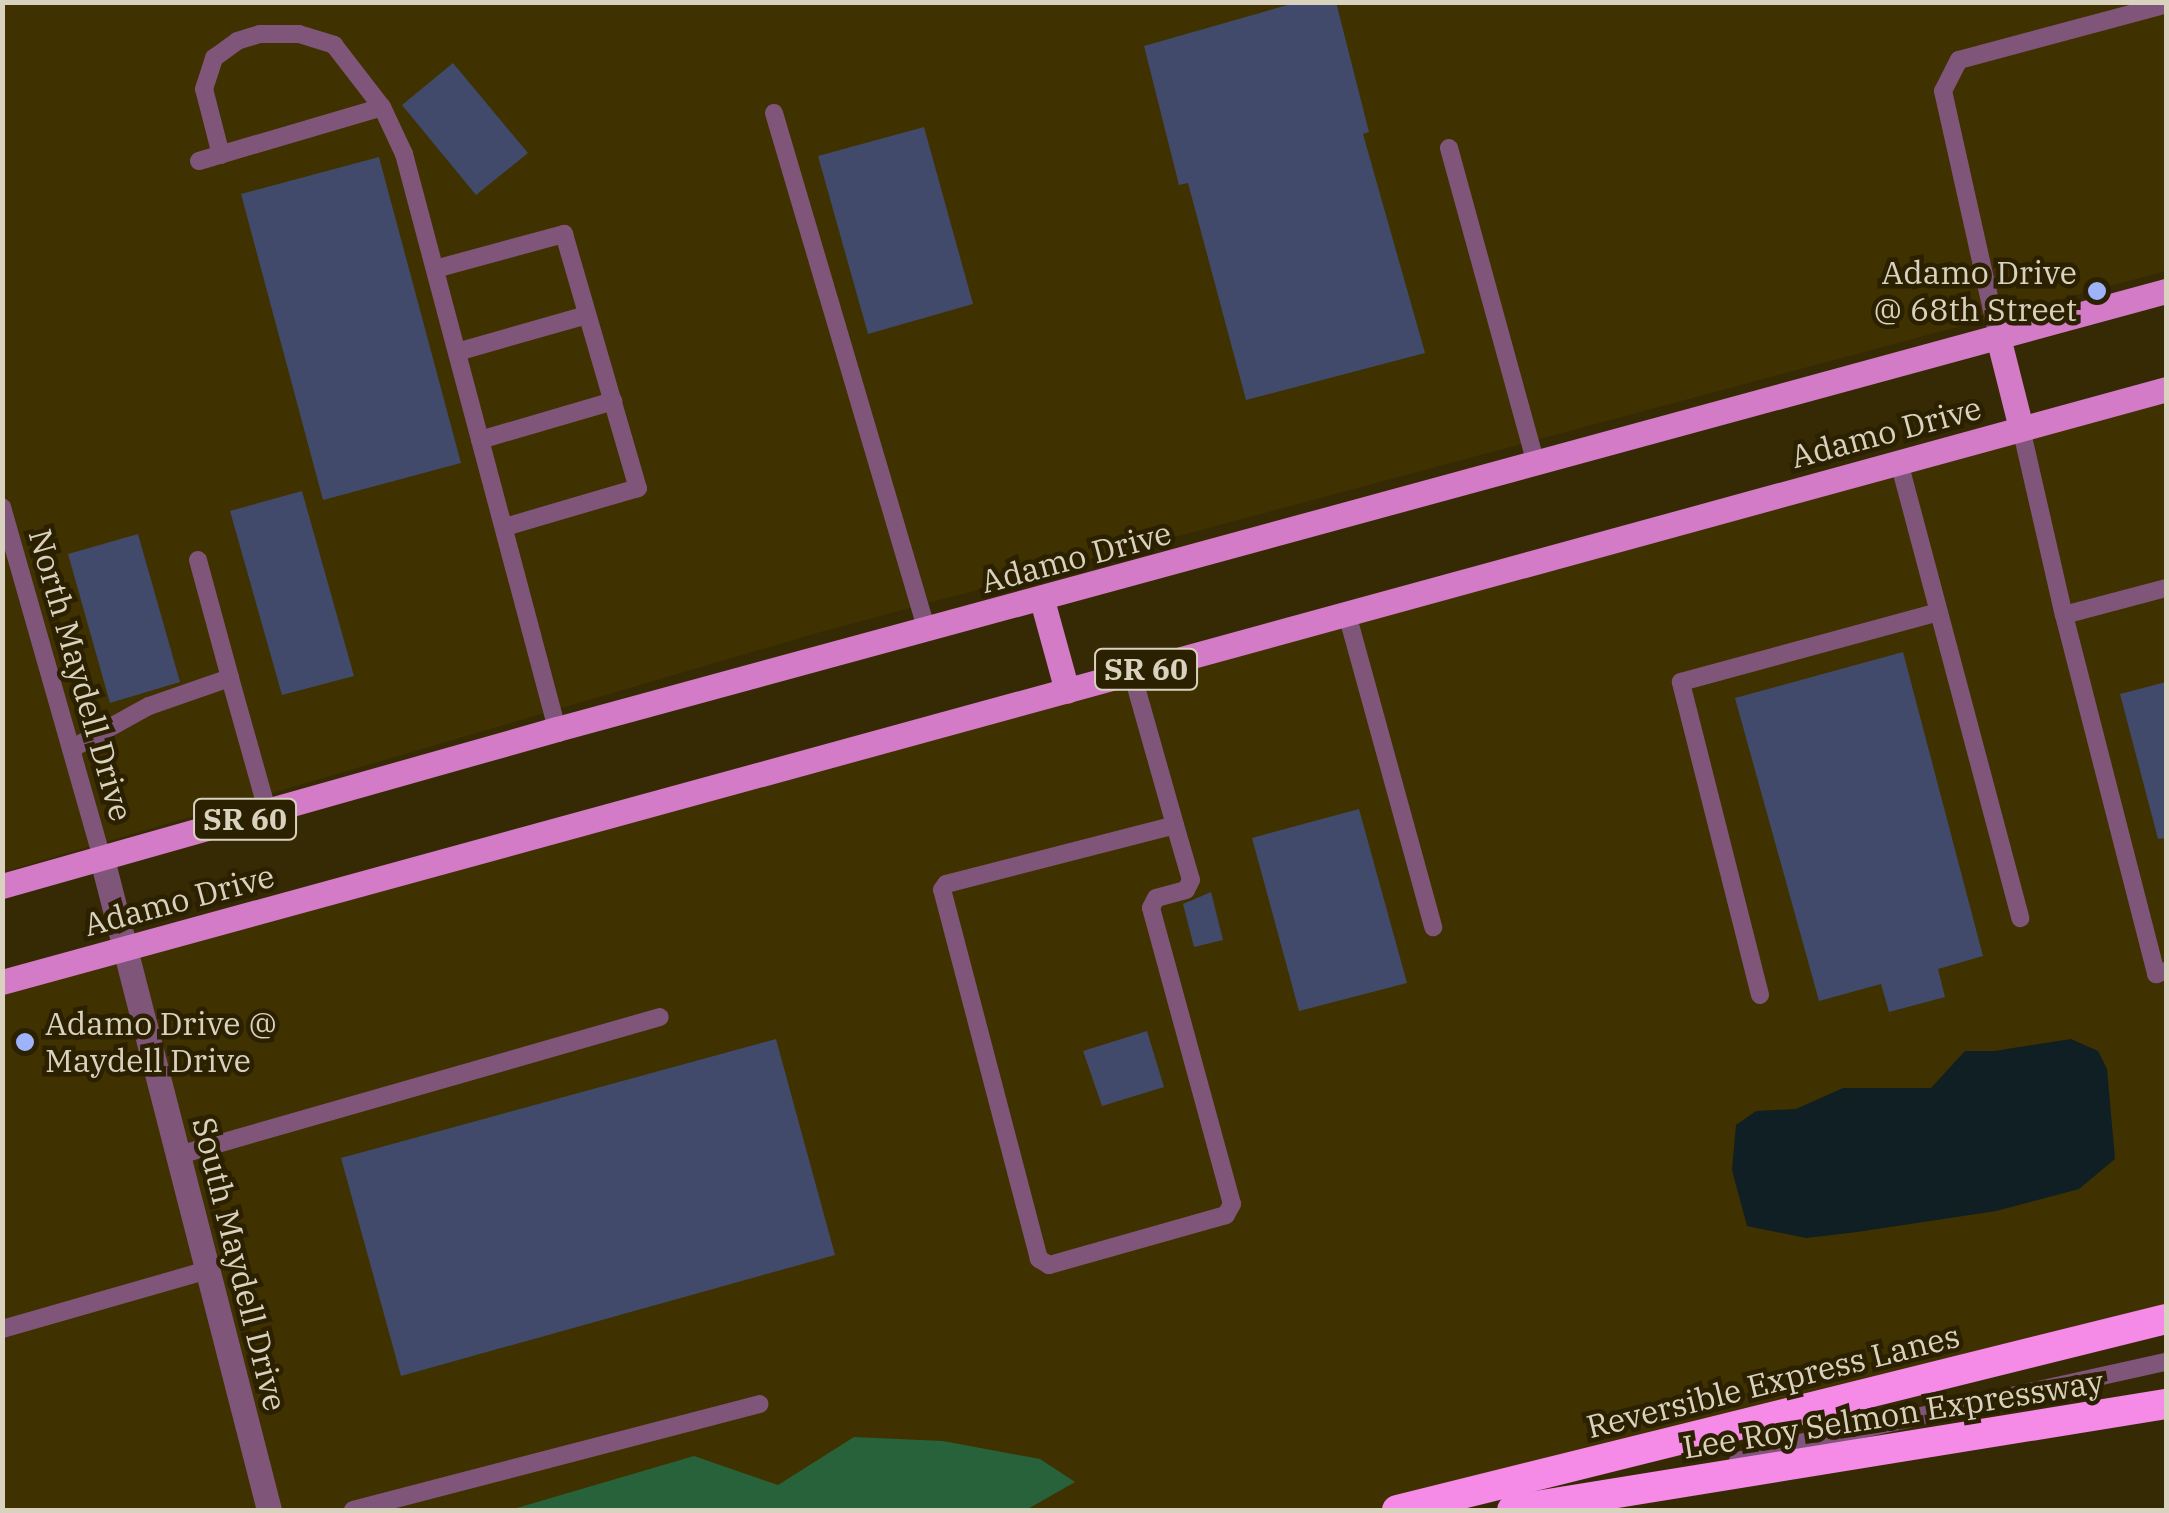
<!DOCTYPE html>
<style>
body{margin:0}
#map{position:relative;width:2169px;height:1513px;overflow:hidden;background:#352a04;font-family:"IBM Plex Serif",serif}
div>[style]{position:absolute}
.built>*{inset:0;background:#3f3100}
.green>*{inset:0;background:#27623b}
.water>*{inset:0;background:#0f1f23}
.building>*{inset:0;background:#414a6a}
.service>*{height:18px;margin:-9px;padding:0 9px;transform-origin:9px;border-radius:9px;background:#80557a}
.tertiary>*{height:25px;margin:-12.5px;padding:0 12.5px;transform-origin:12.5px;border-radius:12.5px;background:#80557a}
.primary>*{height:25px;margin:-12.5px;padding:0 12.5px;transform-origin:12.5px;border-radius:12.5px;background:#d47bc8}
.motorway>*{height:30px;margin:-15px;padding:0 15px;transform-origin:15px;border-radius:15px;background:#f58ae7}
.dots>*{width:28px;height:28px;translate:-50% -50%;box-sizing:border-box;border:5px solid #2b2000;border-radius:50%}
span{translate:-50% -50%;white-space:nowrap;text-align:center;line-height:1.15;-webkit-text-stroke:9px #2b2000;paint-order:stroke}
.shield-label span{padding:2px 8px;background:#2b2000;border:2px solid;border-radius:8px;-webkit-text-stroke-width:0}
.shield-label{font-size:30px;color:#d9d2bf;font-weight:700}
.poi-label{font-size:32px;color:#d9d2bf}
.right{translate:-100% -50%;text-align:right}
.left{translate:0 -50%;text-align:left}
.street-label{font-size:32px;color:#d9d2bf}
.frame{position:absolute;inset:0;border:5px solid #d9d2bf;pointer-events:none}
</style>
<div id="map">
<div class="built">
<i style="clip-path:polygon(3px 3px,2166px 3px,2166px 271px,817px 633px,3px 872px)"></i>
<i style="clip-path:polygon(2166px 380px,2166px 1321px,1417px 1510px,268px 1510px,132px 938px)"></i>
<i style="clip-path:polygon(123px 948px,261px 1510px,3px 1510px,3px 982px)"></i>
</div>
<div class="green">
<i style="clip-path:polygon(854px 1437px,943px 1441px,1040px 1459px,1075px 1482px,1026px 1510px,510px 1510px,694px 1456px,778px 1485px)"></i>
</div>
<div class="water">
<i style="clip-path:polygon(2071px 1039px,2098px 1051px,2107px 1069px,2115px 1159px,2079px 1189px,1996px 1211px,1857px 1232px,1806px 1238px,1747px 1226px,1732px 1170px,1736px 1125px,1756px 1111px,1796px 1109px,1843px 1088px,1931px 1088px,1965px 1051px,1994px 1051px)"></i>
</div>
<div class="building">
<i style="clip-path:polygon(1298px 2px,1336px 2px,1369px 132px,1363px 134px,1425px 353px,1246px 400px,1188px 183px,1179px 185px,1144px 46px)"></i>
<i style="clip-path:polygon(453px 63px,528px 153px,476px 195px,402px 105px)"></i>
<i style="clip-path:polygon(924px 127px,973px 304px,868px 334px,818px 156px)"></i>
<i style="clip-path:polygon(379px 157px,461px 463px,323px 500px,241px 194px)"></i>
<i style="clip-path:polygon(302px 491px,354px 676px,282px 695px,230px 511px)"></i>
<i style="clip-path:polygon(138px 534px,180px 682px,110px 703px,68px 554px)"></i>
<i style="clip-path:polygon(1903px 652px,1983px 956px,1938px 969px,1945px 997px,1889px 1012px,1881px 984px,1819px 1001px,1735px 698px)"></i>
<i style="clip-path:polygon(2166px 682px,2166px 838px,2158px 839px,2120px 694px)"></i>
<i style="clip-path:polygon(1359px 809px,1407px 983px,1299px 1011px,1252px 838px)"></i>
<i style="clip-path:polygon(1211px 892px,1223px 940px,1194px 947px,1183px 904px)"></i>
<i style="clip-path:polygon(1147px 1031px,1164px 1087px,1102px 1106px,1083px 1051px)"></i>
<i style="clip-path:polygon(776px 1039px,835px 1255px,401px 1376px,341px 1158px)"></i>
</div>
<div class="service">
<i style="left:774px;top:113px;width:540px;rotate:73.54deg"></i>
<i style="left:1449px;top:148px;width:328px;rotate:74.6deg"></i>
<i style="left:221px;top:155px;width:68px;rotate:-104.4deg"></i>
<i style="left:204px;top:89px;width:33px;rotate:-72deg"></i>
<i style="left:214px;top:58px;width:29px;rotate:-36deg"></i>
<i style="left:237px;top:41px;width:24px;rotate:-17deg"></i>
<i style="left:260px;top:34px;width:39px"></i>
<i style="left:299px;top:34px;width:37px;rotate:17deg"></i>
<i style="left:334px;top:45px;width:78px;rotate:52.3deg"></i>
<i style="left:199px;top:161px;width:191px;rotate:-16.4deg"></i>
<i style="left:382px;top:107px;width:52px;rotate:64.9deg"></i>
<i style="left:404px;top:154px;width:595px;rotate:75.1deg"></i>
<i style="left:435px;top:269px;width:134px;rotate:-15.2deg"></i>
<i style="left:564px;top:234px;width:265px;rotate:73.8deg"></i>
<i style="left:638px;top:488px;width:139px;rotate:163.7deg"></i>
<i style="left:1998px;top:337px;width:252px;rotate:-102.6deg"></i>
<i style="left:1943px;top:91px;width:35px;rotate:-63deg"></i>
<i style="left:1959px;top:60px;width:212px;rotate:-15deg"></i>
<i style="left:457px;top:352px;width:135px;rotate:-15.9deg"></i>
<i style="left:2021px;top:428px;width:192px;rotate:77.1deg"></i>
<i style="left:2064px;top:615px;width:106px;rotate:-14.8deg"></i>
<i style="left:480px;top:440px;width:139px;rotate:-16.3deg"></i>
<i style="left:1899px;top:462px;width:472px;rotate:75.1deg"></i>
<i style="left:2px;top:507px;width:366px;rotate:74.1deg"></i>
<i style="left:198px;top:560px;width:122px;rotate:74.8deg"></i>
<i style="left:1347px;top:614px;width:325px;rotate:74.6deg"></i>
<i style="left:2064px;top:615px;width:371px;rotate:75.6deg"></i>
<i style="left:2156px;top:974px;width:10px;rotate:-17deg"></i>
<i style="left:1132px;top:673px;width:158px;rotate:74.2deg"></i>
<i style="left:1175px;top:825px;width:57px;rotate:73.8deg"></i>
<i style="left:1191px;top:880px;width:11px;rotate:117deg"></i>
<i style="left:1186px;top:890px;width:31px;rotate:165deg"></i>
<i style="left:1156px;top:898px;width:11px;rotate:117deg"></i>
<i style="left:1151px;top:908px;width:307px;rotate:74.7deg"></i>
<i style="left:1232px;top:1204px;width:13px;rotate:119deg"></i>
<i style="left:1226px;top:1215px;width:184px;rotate:164.2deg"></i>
<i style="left:1049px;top:1265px;width:12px;rotate:-149deg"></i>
<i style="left:1039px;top:1259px;width:382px;rotate:-104.7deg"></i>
<i style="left:942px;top:890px;width:7px;rotate:-56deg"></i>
<i style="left:946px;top:884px;width:236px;rotate:-14.4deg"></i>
<i style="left:71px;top:749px;width:89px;rotate:-28.9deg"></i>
<i style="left:149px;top:706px;width:86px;rotate:-19.1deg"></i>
<i style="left:230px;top:678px;width:140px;rotate:74.3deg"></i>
<i style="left:1760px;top:995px;width:323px;rotate:-104.2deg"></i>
<i style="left:1681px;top:682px;width:267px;rotate:-15.2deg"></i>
<i style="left:179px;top:1155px;width:500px;rotate:-16.01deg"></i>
<i style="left:2px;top:1329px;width:214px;rotate:-16deg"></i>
<i style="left:1738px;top:1461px;width:59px;rotate:-16.6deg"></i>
<i style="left:1795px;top:1444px;width:380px;rotate:-12.5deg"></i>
<i style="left:353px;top:1510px;width:420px;rotate:-14.6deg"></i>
</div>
<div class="tertiary">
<i style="left:102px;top:859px;width:672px;rotate:75.61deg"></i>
</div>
<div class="primary">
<i style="left:1998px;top:337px;width:94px;rotate:75.8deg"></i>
<i style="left:1042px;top:600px;width:94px;rotate:74.6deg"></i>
<i style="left:2px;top:886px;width:577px;rotate:-15.8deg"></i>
<i style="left:557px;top:729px;width:1668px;rotate:-15.23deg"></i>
<i style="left:2px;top:982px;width:2244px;rotate:-15.32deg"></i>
</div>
<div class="motorway">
<i style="left:1397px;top:1510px;width:792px;rotate:-13.95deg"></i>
<i style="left:1512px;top:1510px;width:663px;rotate:-9.21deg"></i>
</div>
<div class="dots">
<i style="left:2097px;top:291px;background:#9fb3fd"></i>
<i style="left:25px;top:1042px;background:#9fb3fd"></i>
</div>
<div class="shield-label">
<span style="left:1146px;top:669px">SR 60</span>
<span style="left:245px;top:819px">SR 60</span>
</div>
<div class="poi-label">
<span class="right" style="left:2077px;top:291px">Adamo Drive<br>@ 68th Street</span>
<span class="left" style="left:45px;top:1042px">Adamo Drive @<br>Maydell Drive</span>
</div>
<div class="street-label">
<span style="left:1886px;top:432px;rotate:-15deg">Adamo Drive</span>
<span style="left:1076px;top:557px;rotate:-15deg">Adamo Drive</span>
<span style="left:81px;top:675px;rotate:74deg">North Maydell Drive</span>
<span style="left:179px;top:900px;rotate:-15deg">Adamo Drive</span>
<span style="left:240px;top:1264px;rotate:76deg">South Maydell Drive</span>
<span style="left:1773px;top:1381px;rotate:-14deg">Reversible Express Lanes</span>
<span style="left:1893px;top:1414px;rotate:-9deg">Lee Roy Selmon Expressway</span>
</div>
<div class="frame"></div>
</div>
